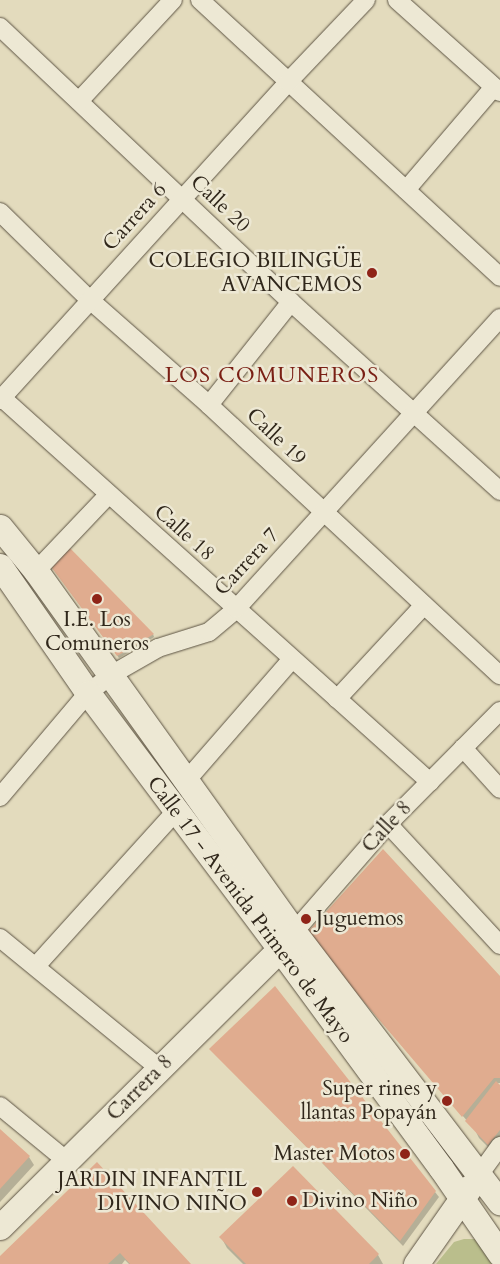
<!DOCTYPE html>
<meta charset="utf-8">
<style>
body{margin:0}
#map{position:relative;width:500px;height:1264px;overflow:hidden;background:#e3dbbd;font-family:Cardo,serif}
div>[style]{position:absolute}
.green>*{inset:0;background:#babe8c}
.shadow>*{inset:0;background:#0003}
.building>*{inset:0;background:#e0ac8f}
.roads{filter:drop-shadow(0 0 1px #5d5444) drop-shadow(0 0 1px #5d5444)}
.street>*{height:18px;margin:-9px;padding:0 9px;transform-origin:9px;border-radius:9px;background:#ede8d4}
.secondary>*{height:25px;margin:-12.5px;padding:0 12.5px;transform-origin:12.5px;border-radius:12.5px;background:#ede8d4}
.dots>*{width:14px;height:14px;translate:-50% -50%;box-sizing:border-box;border:2px solid #ede8d4;border-radius:50%}
span{translate:-50% -50%;white-space:nowrap;text-align:center;line-height:1.15;-webkit-text-stroke:5px #ede8d4;paint-order:stroke}
.street-label{font-size:21px;color:#30271b}
.poi-label{font-size:21px;color:#30271b}
.right{translate:-100% -50%;text-align:right}
.left{translate:0 -50%;text-align:left}
.neighbourhood-label{font-size:22px;color:#7a1f14;letter-spacing:1px}
</style>
<div id="map">
<div class="green">
<i style="clip-path:polygon(464px 1239px,476px 1239px,499px 1264px,436px 1264px,454px 1242px)"></i>
</div>
<div class="shadow">
<i style="clip-path:polygon(52px 567px,153px 634px,154px 637px,119px 658px)"></i>
<i style="clip-path:polygon(311px 940px,500px 978px,500px 1083px,496px 1083px,500px 1087px,500px 1139px,491px 1150px,479px 1138px,475px 1130px)"></i>
<i style="clip-path:polygon(211px 1049px,435px 1192px,439px 1197px,403px 1246px)"></i>
<i style="clip-path:polygon(0 1131px,29px 1157px,34px 1165px,0 1202px)"></i>
<i style="clip-path:polygon(97px 1164px,189px 1264px,129px 1264px,125px 1260px,122px 1264px,0 1264px,0 1257px)"></i>
<i style="clip-path:polygon(221px 1237px,378px 1255px,383px 1264px,243px 1264px,227px 1248px)"></i>
</div>
<div class="building">
<i style="clip-path:polygon(67px 545px,154px 634px,117px 656px,49px 564px)"></i>
<i style="clip-path:polygon(383px 849px,500px 976px,500px 1078px,494px 1078px,462px 1117px,306px 934px)"></i>
<i style="clip-path:polygon(275px 986px,436px 1191px,400px 1241px,209px 1049px)"></i>
<i style="clip-path:polygon(496px 1081px,500px 1085px,500px 1130px,488px 1145px,465px 1121px)"></i>
<i style="clip-path:polygon(0 1129px,30px 1156px,0 1189px)"></i>
<i style="clip-path:polygon(97px 1162px,191px 1264px,130px 1264px,120px 1253px,108px 1264px,0 1264px,0 1256px)"></i>
<i style="clip-path:polygon(293px 1166px,379px 1254px,369px 1264px,246px 1264px,219px 1237px)"></i>
</div>
<div class="roads">
<div class="street">
<i style="left:200px;top:0;width:408px;rotate:42.7deg"></i>
<i style="left:397px;top:0;width:138px;rotate:41.8deg"></i>
<i style="left:0;top:27px;width:400px;rotate:43.4deg"></i>
<i style="left:291px;top:302px;width:282px;rotate:42.1deg"></i>
<i style="left:79px;top:101px;width:138px;rotate:-47.1deg"></i>
<i style="left:406px;top:190px;width:135px;rotate:-49.5deg"></i>
<i style="left:0;top:212px;width:126px;rotate:44.4deg"></i>
<i style="left:90px;top:300px;width:159px;rotate:41.4deg"></i>
<i style="left:209px;top:405px;width:397px;rotate:42.9deg"></i>
<i style="left:0;top:396px;width:578px;rotate:41.91deg"></i>
<i style="left:0;top:400px;width:429px;rotate:-47.8deg"></i>
<i style="left:288px;top:82px;width:113px;rotate:-46.4deg"></i>
<i style="left:209px;top:405px;width:132px;rotate:-51.5deg"></i>
<i style="left:36px;top:571px;width:105px;rotate:-46.5deg"></i>
<i style="left:337px;top:699px;width:128px;rotate:-47.2deg"></i>
<i style="left:463px;top:748px;width:55px;rotate:47.9deg"></i>
<i style="left:186px;top:781px;width:160px;rotate:-49deg"></i>
<i style="left:0;top:797px;width:136px;rotate:-49.8deg"></i>
<i style="left:88px;top:693px;width:29px;rotate:-38deg"></i>
<i style="left:111px;top:675px;width:54px;rotate:-29.9deg"></i>
<i style="left:158px;top:648px;width:53px;rotate:-17.4deg"></i>
<i style="left:209px;top:632px;width:35px;rotate:-40deg"></i>
<i style="left:236px;top:609px;width:393px;rotate:-47.8deg"></i>
<i style="left:388px;top:824px;width:165px;rotate:47.2deg"></i>
<i style="left:294px;top:932px;width:143px;rotate:-49deg"></i>
<i style="left:388px;top:824px;width:159px;rotate:-45.3deg"></i>
<i style="left:0;top:938px;width:205px;rotate:39.3deg"></i>
<i style="left:36px;top:966px;width:209px;rotate:-47.9deg"></i>
<i style="left:0;top:1106px;width:87px;rotate:39.4deg"></i>
<i style="left:479px;top:1175px;width:36px;rotate:-54deg"></i>
</div>
<div class="secondary">
<i style="left:0;top:527px;width:57px;rotate:50.7deg"></i>
<i style="left:36px;top:571px;width:444px;rotate:54.4deg"></i>
<i style="left:294px;top:932px;width:340px;rotate:52.7deg"></i>
<i style="left:0;top:566px;width:155px;rotate:55.3deg"></i>
<i style="left:88px;top:693px;width:320px;rotate:53.1deg"></i>
<i style="left:280px;top:949px;width:272px;rotate:53.7deg"></i>
<i style="left:441px;top:1168px;width:104px;rotate:55.5deg"></i>
<i style="left:0;top:1227px;width:395px;rotate:-44.8deg"></i>
<i style="left:280px;top:949px;width:16px;rotate:-50deg"></i>
<i style="left:416px;top:1264px;width:94px;rotate:-55deg"></i>
</div>
</div>
<div class="dots">
<i style="left:372px;top:273px;background:#8f2418"></i>
<i style="left:97px;top:599px;background:#8f2418"></i>
<i style="left:306px;top:919px;background:#8f2418"></i>
<i style="left:447px;top:1101px;background:#8f2418"></i>
<i style="left:405px;top:1154px;background:#8f2418"></i>
<i style="left:257px;top:1192px;background:#8f2418"></i>
<i style="left:292px;top:1201px;background:#8f2418"></i>
</div>
<div class="street-label">
<span style="left:220px;top:204px;rotate:43deg">Calle 20</span>
<span style="left:135px;top:217px;rotate:-48deg">Carrera 6</span>
<span style="left:276px;top:437px;rotate:43deg">Calle 19</span>
<span style="left:184px;top:533px;rotate:42deg">Calle 18</span>
<span style="left:247px;top:562px;rotate:-47deg">Carrera 7</span>
<span style="left:387px;top:827px;rotate:-47deg">Calle 8</span>
<span style="left:250px;top:910px;rotate:53deg">Calle 17 - Avenida Primero de Mayo</span>
<span style="left:140px;top:1088px;rotate:-45deg">Carrera 8</span>
</div>
<div class="poi-label">
<span class="right" style="left:362px;top:273px">COLEGIO BILINGÜE<br>AVANCEMOS</span>
<span style="left:97px;top:632px">I.E. Los<br>Comuneros</span>
<span class="left" style="left:316px;top:919px">Juguemos</span>
<span class="right" style="left:437px;top:1101px">Super rines y<br>llantas Popayán</span>
<span class="right" style="left:395px;top:1154px">Master Motos</span>
<span class="right" style="left:247px;top:1192px">JARDIN INFANTIL<br>DIVINO NIÑO</span>
<span class="left" style="left:302px;top:1201px">Divino Niño</span>
</div>
<div class="neighbourhood-label">
<span style="left:272px;top:376px">LOS COMUNEROS</span>
</div>
</div>
